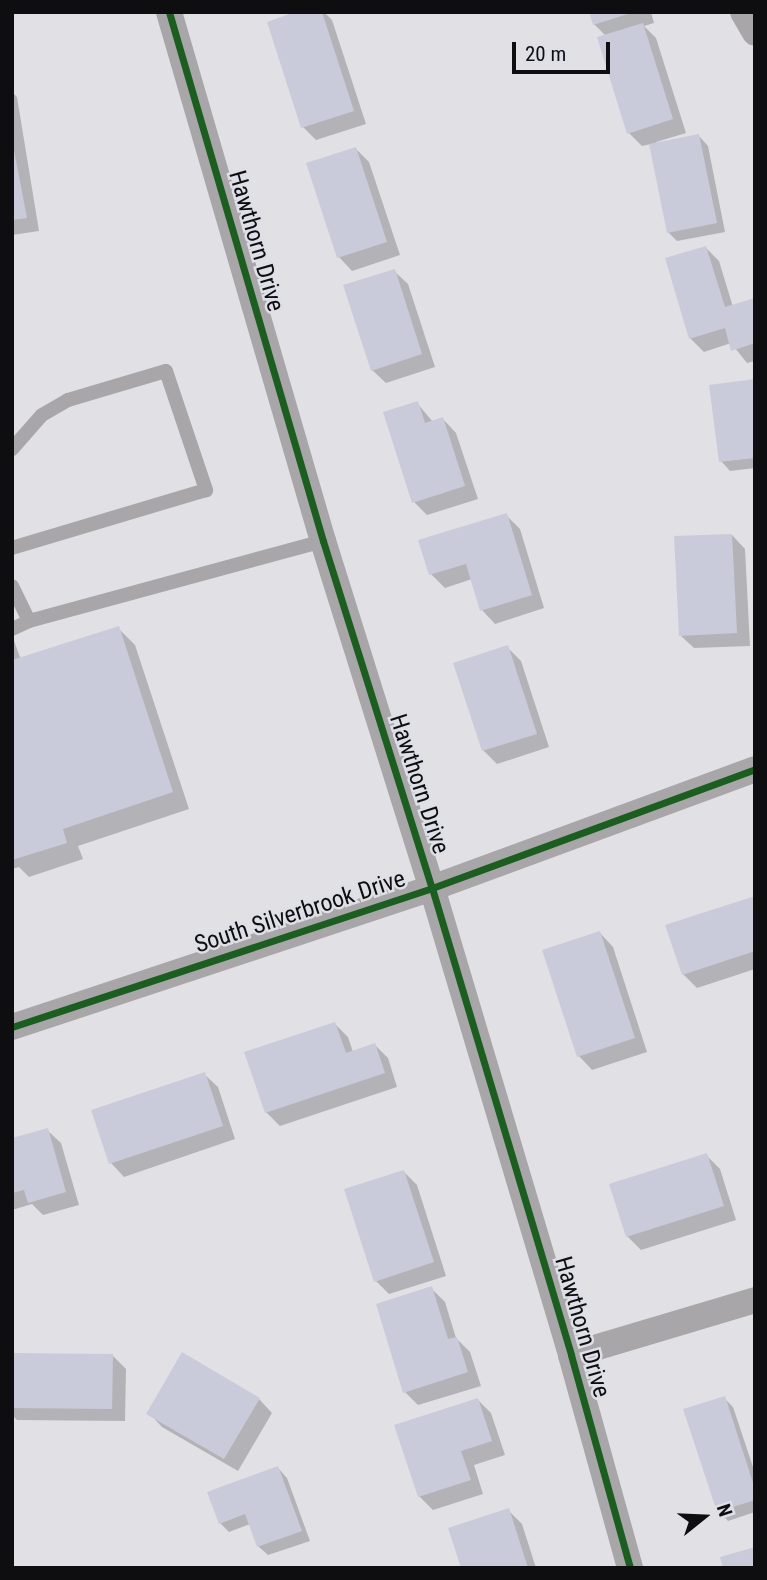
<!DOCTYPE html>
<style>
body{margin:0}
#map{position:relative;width:767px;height:1580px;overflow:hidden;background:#e0e0e5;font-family:"Roboto Condensed",sans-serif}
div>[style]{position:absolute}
.shadow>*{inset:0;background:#0003}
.building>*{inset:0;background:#cacbda}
.lane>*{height:14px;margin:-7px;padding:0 7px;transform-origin:7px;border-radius:7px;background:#a8a6a8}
.street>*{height:26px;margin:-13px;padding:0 13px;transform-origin:13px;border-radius:13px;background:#a8a6a8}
.cycleway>*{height:7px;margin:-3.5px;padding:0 3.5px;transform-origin:3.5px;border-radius:3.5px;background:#1b5e20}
span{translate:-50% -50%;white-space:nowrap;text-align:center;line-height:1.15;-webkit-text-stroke:5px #dedfe7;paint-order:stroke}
.street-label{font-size:24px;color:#0e0e11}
.frame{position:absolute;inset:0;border:14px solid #0e0e11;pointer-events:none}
.north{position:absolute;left:669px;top:1482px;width:70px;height:70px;-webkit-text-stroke:5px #dedfe7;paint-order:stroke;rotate:72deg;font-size:19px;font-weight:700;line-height:28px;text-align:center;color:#0e0e11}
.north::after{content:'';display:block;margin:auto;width:24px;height:32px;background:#0e0e11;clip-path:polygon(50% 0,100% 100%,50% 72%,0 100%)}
.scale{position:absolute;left:512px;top:42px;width:98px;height:32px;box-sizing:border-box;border:4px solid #0e0e11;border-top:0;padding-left:9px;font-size:21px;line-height:24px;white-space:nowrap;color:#0e0e11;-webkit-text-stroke:5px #dedfe7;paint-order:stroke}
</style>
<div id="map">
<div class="shadow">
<i style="clip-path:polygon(301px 12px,324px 12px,332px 20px,366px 124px,316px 140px,303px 127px)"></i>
<i style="clip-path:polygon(591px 12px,651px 12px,654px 23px,644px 26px,656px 38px,686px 133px,656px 142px,657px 144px,699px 136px,708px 146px,725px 232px,677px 241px,668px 232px,651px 144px,642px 146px,629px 133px,606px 36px,594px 24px)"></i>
<i style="clip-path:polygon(12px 92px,17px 97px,39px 231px,12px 235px)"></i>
<i style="clip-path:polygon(356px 149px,369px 162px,400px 255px,352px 271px,339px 257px)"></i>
<i style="clip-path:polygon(706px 248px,719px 261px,733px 307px,755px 300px,755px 361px,747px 363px,731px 343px,704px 352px,690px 338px)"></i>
<i style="clip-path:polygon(394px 271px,408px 284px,435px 367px,386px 383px,372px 370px)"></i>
<i style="clip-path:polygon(755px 381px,755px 468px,730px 471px,721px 461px)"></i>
<i style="clip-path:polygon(417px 403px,433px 422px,443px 419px,456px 433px,478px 499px,427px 515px,414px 502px)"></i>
<i style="clip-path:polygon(506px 515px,520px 529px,544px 608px,495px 624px,482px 610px,472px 579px,445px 588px,431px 574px)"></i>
<i style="clip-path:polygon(732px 535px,745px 549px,750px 646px,694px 648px,680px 635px)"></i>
<i style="clip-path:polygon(118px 628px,135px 645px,189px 809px,78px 846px,83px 859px,29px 877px,19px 867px,12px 869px,12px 635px,21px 660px)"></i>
<i style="clip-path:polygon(507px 647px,521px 661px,549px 747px,497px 764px,483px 750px)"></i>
<i style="clip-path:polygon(755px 898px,755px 969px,697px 988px,683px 974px)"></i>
<i style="clip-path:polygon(600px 933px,613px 947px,647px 1052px,592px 1070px,579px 1056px)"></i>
<i style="clip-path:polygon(335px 1024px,348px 1037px,353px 1052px,375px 1045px,388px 1058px,397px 1087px,280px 1126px,266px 1112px)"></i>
<i style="clip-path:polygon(204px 1074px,218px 1087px,235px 1139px,124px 1177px,111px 1163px)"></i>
<i style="clip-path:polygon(47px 1130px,61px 1143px,79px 1205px,43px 1215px,32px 1204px,12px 1210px,12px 1140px)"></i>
<i style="clip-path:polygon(706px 1155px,720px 1169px,736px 1220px,641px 1250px,627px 1236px)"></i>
<i style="clip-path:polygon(404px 1172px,417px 1185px,446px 1276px,389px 1294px,376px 1281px)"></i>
<i style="clip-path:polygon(431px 1288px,445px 1302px,456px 1338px,470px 1352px,481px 1386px,418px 1405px,405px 1392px)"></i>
<i style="clip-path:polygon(12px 1354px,112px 1355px,126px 1369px,125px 1421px,17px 1420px,12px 1415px)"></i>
<i style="clip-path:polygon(724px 1398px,733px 1407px,755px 1473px,755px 1512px,728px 1521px,719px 1511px)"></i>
<i style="clip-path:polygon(259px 1399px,272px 1413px,238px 1471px,162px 1427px,149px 1413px)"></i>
<i style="clip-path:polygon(478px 1400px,491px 1413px,505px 1455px,474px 1465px,483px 1494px,433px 1510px,419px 1496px)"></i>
<i style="clip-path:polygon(278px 1468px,287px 1478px,310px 1541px,268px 1555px,258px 1546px,250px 1524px,229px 1532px,220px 1523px)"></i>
<i style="clip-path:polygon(508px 1510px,522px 1524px,536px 1568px,463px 1568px)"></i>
</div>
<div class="building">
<i style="clip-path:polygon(295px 12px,322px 12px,354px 111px,301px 128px,267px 22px)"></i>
<i style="clip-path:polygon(589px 12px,630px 12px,631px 13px,593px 25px)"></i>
<i style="clip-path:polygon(643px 23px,673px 119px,627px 134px,597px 37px)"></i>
<i style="clip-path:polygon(699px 134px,717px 223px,667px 233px,649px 144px)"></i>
<i style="clip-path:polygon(12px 140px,27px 218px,12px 220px)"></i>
<i style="clip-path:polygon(356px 147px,387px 242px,337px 258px,306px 163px)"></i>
<i style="clip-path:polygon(706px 246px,725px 307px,755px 298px,755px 343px,731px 351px,725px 328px,689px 339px,665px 258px)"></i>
<i style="clip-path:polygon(395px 269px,422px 354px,371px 371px,343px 285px)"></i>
<i style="clip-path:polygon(755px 379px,755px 458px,719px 462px,709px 385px)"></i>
<i style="clip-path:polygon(418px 401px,425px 423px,443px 417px,465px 486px,412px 503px,383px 412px)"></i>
<i style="clip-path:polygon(507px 513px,532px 595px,480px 611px,466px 564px,429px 575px,418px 540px)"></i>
<i style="clip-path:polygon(732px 534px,737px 633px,679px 636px,674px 536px)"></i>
<i style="clip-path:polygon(119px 626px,173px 792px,63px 829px,67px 843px,12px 860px,12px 660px)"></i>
<i style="clip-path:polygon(508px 645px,537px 734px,482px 751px,453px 663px)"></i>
<i style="clip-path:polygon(755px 896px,755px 951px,682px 975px,665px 925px)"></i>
<i style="clip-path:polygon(600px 931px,635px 1038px,577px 1057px,542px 950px)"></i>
<i style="clip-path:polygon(335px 1022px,346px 1053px,375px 1043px,385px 1073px,265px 1113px,244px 1052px)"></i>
<i style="clip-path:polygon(205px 1072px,223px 1126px,109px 1164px,91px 1110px)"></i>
<i style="clip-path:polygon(48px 1128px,66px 1192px,28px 1203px,24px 1190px,12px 1193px,12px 1138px)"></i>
<i style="clip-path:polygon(707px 1153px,724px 1206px,626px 1237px,609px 1184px)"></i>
<i style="clip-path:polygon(404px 1170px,434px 1262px,374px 1282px,344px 1189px)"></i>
<i style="clip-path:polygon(432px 1286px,448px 1339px,457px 1337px,468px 1372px,403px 1393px,376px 1304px)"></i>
<i style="clip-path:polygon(182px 1352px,260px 1398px,224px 1459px,146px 1414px)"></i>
<i style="clip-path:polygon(12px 1353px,113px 1354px,112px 1409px,12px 1408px)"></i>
<i style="clip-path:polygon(725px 1396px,755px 1489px,755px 1500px,717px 1512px,683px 1409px)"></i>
<i style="clip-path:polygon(478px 1398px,492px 1441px,461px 1451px,471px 1480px,418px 1497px,394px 1425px)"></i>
<i style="clip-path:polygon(278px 1466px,302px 1531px,257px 1547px,245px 1514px,219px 1524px,207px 1492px)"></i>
<i style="clip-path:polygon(509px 1508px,528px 1568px,461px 1568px,448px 1528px)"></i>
<i style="clip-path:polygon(755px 1547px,755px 1568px,723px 1568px,720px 1557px)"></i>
</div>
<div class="lane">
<i style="left:12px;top:449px;width:45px;rotate:-48.6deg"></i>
<i style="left:42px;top:415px;width:30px;rotate:-30deg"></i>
<i style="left:68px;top:400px;width:102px;rotate:-16.5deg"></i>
<i style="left:166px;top:371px;width:126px;rotate:71.4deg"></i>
<i style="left:206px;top:490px;width:202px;rotate:163.4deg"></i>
<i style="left:12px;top:586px;width:39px;rotate:64deg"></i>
<i style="left:29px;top:621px;width:305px;rotate:-15.2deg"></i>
<i style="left:12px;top:629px;width:19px;rotate:-25deg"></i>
</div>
<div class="street">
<i style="left:169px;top:12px;width:551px;rotate:73.77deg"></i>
<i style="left:323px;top:541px;width:364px;rotate:72.6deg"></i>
<i style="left:432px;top:888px;width:487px;rotate:73.4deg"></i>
<i style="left:571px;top:1355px;width:221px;rotate:74.5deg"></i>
<i style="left:743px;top:12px;width:24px;rotate:60deg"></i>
<i style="left:12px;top:1027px;width:442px;rotate:-18.3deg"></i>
<i style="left:432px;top:888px;width:344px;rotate:-20.2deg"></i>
<i style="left:571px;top:1355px;width:192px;rotate:-16.6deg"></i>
</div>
<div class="cycleway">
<i style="left:169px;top:12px;width:551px;rotate:73.77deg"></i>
<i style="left:323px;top:541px;width:364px;rotate:72.6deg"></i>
<i style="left:432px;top:888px;width:487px;rotate:73.4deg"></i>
<i style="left:571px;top:1355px;width:221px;rotate:74.5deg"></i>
<i style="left:12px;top:1027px;width:442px;rotate:-18.3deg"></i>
<i style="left:432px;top:888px;width:344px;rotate:-20.2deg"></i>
</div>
<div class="street-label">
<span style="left:256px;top:241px;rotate:74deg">Hawthorn Drive</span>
<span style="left:419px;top:784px;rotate:72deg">Hawthorn Drive</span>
<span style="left:300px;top:912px;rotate:-18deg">South Silverbrook Drive</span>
<span style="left:582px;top:1327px;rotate:74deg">Hawthorn Drive</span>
</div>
<div class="frame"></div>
<div class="north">N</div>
<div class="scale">20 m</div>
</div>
